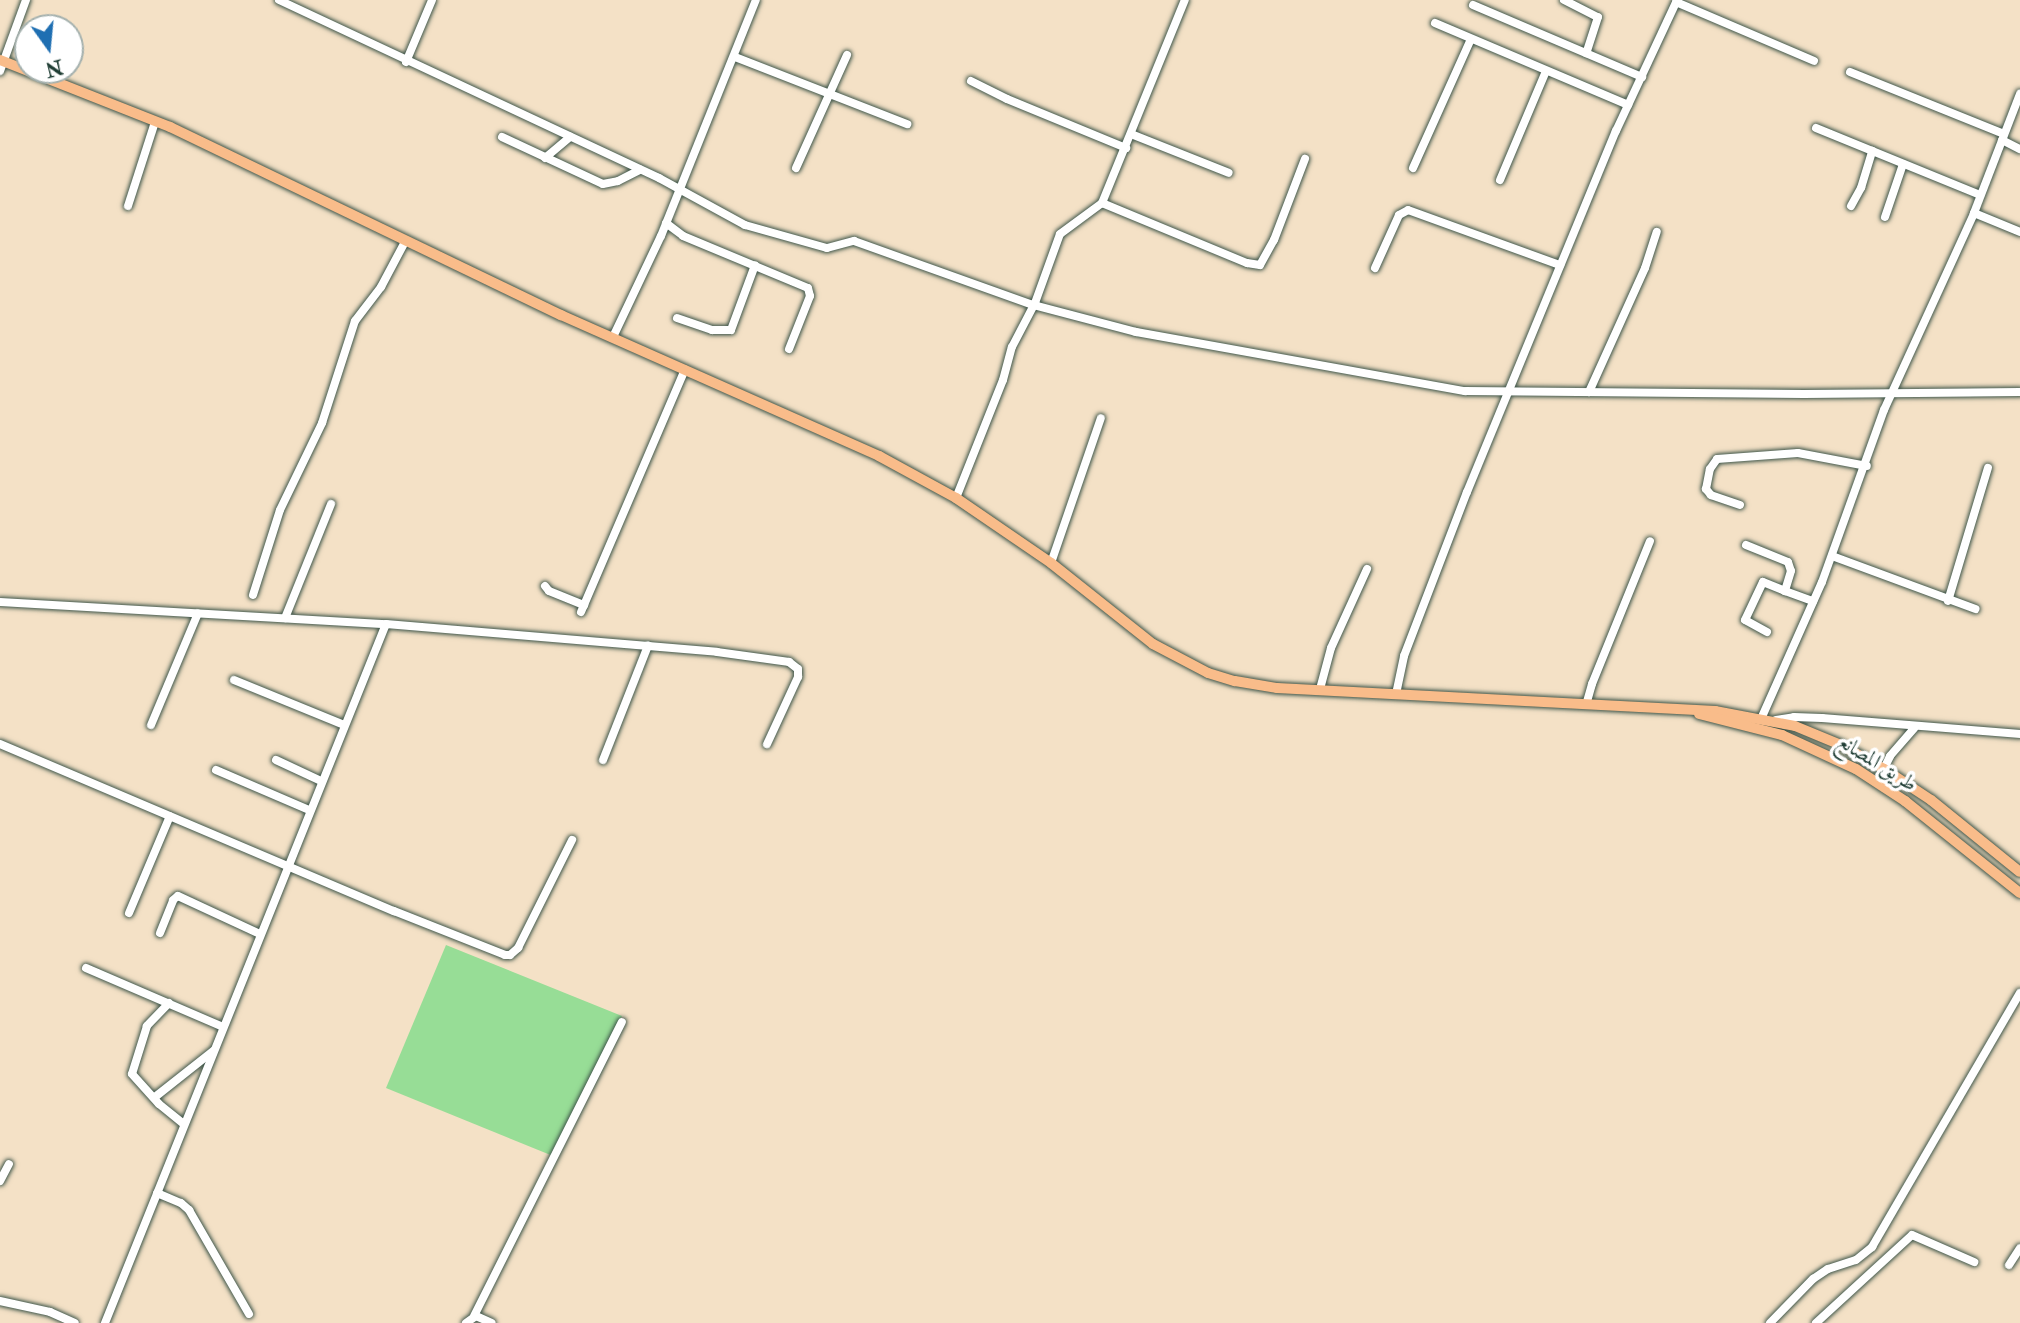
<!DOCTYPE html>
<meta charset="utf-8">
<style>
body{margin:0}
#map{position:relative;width:2020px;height:1323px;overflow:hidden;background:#f4e1c6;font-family:"IM FELL Double Pica",Amiri,serif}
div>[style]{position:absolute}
.green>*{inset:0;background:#97dd96}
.roads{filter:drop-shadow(0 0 2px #3f564a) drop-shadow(0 0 2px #3f564a)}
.minor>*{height:8px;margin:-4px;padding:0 4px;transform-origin:4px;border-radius:4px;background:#fff}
.major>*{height:10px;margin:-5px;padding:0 5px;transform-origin:5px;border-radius:5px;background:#f9bc8a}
span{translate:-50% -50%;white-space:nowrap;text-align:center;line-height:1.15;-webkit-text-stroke:7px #fff;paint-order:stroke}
.street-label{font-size:21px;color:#1f3d34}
.north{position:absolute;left:14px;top:14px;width:70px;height:70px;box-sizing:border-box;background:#fff;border:2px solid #a5b1ae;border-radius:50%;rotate:165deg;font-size:19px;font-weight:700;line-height:28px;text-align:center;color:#1f3d34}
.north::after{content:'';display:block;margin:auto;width:24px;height:32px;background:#1f6fb2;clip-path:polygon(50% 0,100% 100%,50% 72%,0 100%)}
</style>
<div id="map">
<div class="green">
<i style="clip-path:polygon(446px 945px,622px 1016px,553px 1156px,386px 1088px)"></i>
</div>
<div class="roads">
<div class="minor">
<i style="left:279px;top:0;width:420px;rotate:25.1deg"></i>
<i style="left:659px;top:178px;width:98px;rotate:28.7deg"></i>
<i style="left:745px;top:225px;width:85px;rotate:15.7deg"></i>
<i style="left:827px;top:248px;width:28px;rotate:-15deg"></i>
<i style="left:854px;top:241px;width:190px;rotate:19.7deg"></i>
<i style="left:1033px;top:305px;width:106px;rotate:14.7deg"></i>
<i style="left:1136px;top:332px;width:334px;rotate:10.2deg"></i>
<i style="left:1465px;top:391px;width:339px;rotate:0.5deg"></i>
<i style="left:1804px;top:394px;width:216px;rotate:-0.5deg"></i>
<i style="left:1564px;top:0;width:38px;rotate:27deg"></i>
<i style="left:1598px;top:17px;width:38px;rotate:108deg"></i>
<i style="left:1676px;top:2px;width:150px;rotate:23.1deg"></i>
<i style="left:1473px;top:5px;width:184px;rotate:23.1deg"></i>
<i style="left:1435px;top:23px;width:210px;rotate:23deg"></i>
<i style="left:735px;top:57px;width:185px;rotate:21.3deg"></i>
<i style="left:406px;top:62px;width:67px;rotate:-67.2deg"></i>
<i style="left:0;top:71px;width:76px;rotate:-69.9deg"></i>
<i style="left:1850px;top:72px;width:166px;rotate:21.9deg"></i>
<i style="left:971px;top:81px;width:40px;rotate:26.6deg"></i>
<i style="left:1007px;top:99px;width:129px;rotate:22.4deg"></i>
<i style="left:1816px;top:128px;width:177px;rotate:22.2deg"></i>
<i style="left:1131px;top:134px;width:105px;rotate:21.7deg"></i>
<i style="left:502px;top:137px;width:111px;rotate:25deg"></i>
<i style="left:603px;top:184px;width:15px;rotate:-11deg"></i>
<i style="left:618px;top:181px;width:25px;rotate:-27deg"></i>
<i style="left:2002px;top:140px;width:20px;rotate:27deg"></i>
<i style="left:545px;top:158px;width:33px;rotate:-40deg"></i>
<i style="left:796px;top:168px;width:124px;rotate:-65.7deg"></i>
<i style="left:1413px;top:168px;width:141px;rotate:-65.8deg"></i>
<i style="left:1500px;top:180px;width:118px;rotate:-67.1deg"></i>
<i style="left:1102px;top:203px;width:157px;rotate:22.5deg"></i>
<i style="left:1247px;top:263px;width:13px;rotate:9deg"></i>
<i style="left:1260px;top:265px;width:29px;rotate:-61deg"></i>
<i style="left:1274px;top:240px;width:87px;rotate:-69.1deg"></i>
<i style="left:128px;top:206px;width:88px;rotate:-72.2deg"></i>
<i style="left:1851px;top:206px;width:21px;rotate:-61deg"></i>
<i style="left:1861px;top:188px;width:39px;rotate:-73deg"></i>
<i style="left:1974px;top:213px;width:50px;rotate:22.4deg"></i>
<i style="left:1885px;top:217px;width:56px;rotate:-71.2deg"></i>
<i style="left:666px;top:223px;width:21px;rotate:37deg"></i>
<i style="left:683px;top:236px;width:135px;rotate:22.6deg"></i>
<i style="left:808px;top:288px;width:8px;rotate:76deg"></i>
<i style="left:810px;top:296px;width:57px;rotate:111.6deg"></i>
<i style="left:1375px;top:268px;width:58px;rotate:-65.6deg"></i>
<i style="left:1399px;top:215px;width:10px;rotate:-29deg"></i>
<i style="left:1408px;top:210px;width:162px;rotate:19.9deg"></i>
<i style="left:677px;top:318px;width:37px;rotate:19deg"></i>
<i style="left:712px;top:330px;width:19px"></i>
<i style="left:731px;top:330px;width:69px;rotate:-69.7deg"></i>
<i style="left:613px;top:337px;width:112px;rotate:-64.6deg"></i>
<i style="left:661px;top:236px;width:254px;rotate:-68.1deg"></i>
<i style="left:1589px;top:392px;width:136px;rotate:-65.7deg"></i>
<i style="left:1645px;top:268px;width:38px;rotate:-72deg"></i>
<i style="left:956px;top:498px;width:127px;rotate:-68.3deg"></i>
<i style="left:1003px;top:380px;width:34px;rotate:-75deg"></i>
<i style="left:1012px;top:347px;width:50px;rotate:-62.4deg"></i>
<i style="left:1035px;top:303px;width:73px;rotate:-70.1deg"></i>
<i style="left:1060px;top:234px;width:52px;rotate:-36.4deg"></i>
<i style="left:1102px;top:203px;width:219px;rotate:-67.8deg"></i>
<i style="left:1740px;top:505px;width:31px;rotate:-161deg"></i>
<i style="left:1711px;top:495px;width:8px;rotate:-130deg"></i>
<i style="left:1706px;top:489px;width:20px;rotate:-79deg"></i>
<i style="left:1710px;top:469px;width:12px;rotate:-55deg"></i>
<i style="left:1717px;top:459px;width:81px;rotate:-4.2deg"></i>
<i style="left:1798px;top:453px;width:70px;rotate:10.7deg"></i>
<i style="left:1746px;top:545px;width:45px;rotate:22deg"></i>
<i style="left:1788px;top:562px;width:9px;rotate:72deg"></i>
<i style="left:1791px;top:571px;width:21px;rotate:107deg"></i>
<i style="left:1785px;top:591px;width:30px;rotate:20deg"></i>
<i style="left:1832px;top:556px;width:153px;rotate:20.3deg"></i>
<i style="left:1051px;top:563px;width:153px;rotate:-71deg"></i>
<i style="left:545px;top:586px;width:6px;rotate:51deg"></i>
<i style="left:549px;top:591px;width:38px;rotate:22deg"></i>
<i style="left:253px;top:595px;width:89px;rotate:-72.4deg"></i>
<i style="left:280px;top:510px;width:97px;rotate:-64.2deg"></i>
<i style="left:322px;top:423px;width:107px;rotate:-72.1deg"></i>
<i style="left:355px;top:321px;width:43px;rotate:-52.6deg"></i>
<i style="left:381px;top:287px;width:53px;rotate:-62deg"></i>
<i style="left:1948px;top:601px;width:139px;rotate:-73.3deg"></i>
<i style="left:0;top:602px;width:387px;rotate:3.3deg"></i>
<i style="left:386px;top:624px;width:332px;rotate:4.8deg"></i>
<i style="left:717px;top:652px;width:73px;rotate:7.9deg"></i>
<i style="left:789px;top:662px;width:11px;rotate:38deg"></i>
<i style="left:798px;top:669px;width:8px;rotate:90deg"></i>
<i style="left:798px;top:677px;width:74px;rotate:114.8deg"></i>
<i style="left:581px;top:612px;width:264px;rotate:-66.8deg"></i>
<i style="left:285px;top:618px;width:123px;rotate:-68deg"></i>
<i style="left:1767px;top:632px;width:25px;rotate:-151deg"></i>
<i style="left:1745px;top:620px;width:42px;rotate:-64.7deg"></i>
<i style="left:1763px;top:582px;width:24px;rotate:22deg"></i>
<i style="left:234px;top:680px;width:119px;rotate:22.2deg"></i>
<i style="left:1320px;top:689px;width:42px;rotate:-75deg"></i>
<i style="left:1331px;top:648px;width:87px;rotate:-65.5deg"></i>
<i style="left:1396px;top:694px;width:39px;rotate:-78deg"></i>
<i style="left:1404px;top:656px;width:176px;rotate:-69deg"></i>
<i style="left:1467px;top:492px;width:391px;rotate:-67.6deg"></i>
<i style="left:1616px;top:131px;width:145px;rotate:-65deg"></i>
<i style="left:1586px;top:705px;width:22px;rotate:-74deg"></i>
<i style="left:1592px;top:684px;width:154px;rotate:-67.9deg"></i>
<i style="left:1761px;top:719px;width:150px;rotate:-66deg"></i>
<i style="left:1822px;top:582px;width:183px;rotate:-70.2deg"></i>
<i style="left:1884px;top:410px;width:217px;rotate:-65.4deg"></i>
<i style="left:1974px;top:213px;width:128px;rotate:-68.9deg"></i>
<i style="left:1776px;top:720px;width:18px;rotate:-9deg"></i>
<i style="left:1794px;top:717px;width:28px;rotate:2deg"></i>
<i style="left:1822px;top:718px;width:199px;rotate:4.6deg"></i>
<i style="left:151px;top:725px;width:121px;rotate:-67.2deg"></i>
<i style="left:0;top:744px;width:428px;rotate:23deg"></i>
<i style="left:394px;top:911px;width:119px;rotate:21.6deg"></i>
<i style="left:505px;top:955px;width:5px"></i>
<i style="left:510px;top:955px;width:11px;rotate:-41deg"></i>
<i style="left:518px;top:948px;width:121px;rotate:-63.4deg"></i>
<i style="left:276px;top:760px;width:50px;rotate:25deg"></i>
<i style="left:603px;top:760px;width:123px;rotate:-68.5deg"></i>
<i style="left:216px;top:770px;width:101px;rotate:23.3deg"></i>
<i style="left:1877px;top:782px;width:29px;rotate:-63deg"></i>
<i style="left:1890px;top:756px;width:37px;rotate:-49deg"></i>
<i style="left:129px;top:913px;width:105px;rotate:-67.1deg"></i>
<i style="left:160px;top:933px;width:35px;rotate:-68deg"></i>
<i style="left:173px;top:900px;width:6px;rotate:-39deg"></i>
<i style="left:178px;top:896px;width:90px;rotate:24.9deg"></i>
<i style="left:86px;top:968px;width:149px;rotate:23.3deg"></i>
<i style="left:169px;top:1003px;width:32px;rotate:134deg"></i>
<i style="left:147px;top:1026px;width:50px;rotate:107.4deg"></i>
<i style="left:132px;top:1074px;width:40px;rotate:48deg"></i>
<i style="left:159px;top:1104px;width:32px;rotate:39deg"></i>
<i style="left:155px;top:1097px;width:74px;rotate:-38.4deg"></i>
<i style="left:0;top:1181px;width:19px;rotate:-62deg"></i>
<i style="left:157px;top:1193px;width:26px;rotate:23deg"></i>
<i style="left:181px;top:1203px;width:11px;rotate:41deg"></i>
<i style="left:189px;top:1210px;width:120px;rotate:60deg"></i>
<i style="left:2009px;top:1265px;width:20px;rotate:-57deg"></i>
<i style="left:0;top:1301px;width:51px;rotate:12.4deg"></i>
<i style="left:50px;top:1312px;width:27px;rotate:24deg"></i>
<i style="left:474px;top:1316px;width:329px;rotate:-63.3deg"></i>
<i style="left:105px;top:1323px;width:753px;rotate:-68.1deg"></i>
<i style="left:466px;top:1323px;width:12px;rotate:-35deg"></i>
<i style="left:476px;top:1316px;width:17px;rotate:24deg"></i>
<i style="left:1770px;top:1323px;width:62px;rotate:-45.7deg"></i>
<i style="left:1813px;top:1279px;width:18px;rotate:-34deg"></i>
<i style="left:1828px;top:1269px;width:29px;rotate:-18deg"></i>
<i style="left:1856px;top:1260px;width:21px;rotate:-39deg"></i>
<i style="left:1872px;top:1247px;width:294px;rotate:-59.8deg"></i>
<i style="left:1816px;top:1323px;width:130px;rotate:-42.5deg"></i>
<i style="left:1912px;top:1235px;width:68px;rotate:23.5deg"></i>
</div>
<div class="major">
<i style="left:0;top:60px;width:183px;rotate:21.5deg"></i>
<i style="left:170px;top:127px;width:434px;rotate:25.7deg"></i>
<i style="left:561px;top:315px;width:348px;rotate:23.9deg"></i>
<i style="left:879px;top:456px;width:88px;rotate:28.6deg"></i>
<i style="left:956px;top:498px;width:115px;rotate:34.4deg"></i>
<i style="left:1051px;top:563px;width:130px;rotate:38.5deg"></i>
<i style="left:1153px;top:644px;width:62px;rotate:27.8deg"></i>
<i style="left:1208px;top:673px;width:28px;rotate:17deg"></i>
<i style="left:1235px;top:681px;width:43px;rotate:9.5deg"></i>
<i style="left:1277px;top:688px;width:439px;rotate:3deg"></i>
<i style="left:1715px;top:711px;width:81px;rotate:10.6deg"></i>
<i style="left:1795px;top:726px;width:50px;rotate:22.4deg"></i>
<i style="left:1841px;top:745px;width:49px;rotate:29.2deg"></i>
<i style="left:1884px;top:769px;width:56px;rotate:33.4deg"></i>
<i style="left:1931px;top:800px;width:114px;rotate:39deg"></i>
<i style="left:1699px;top:714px;width:86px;rotate:14.2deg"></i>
<i style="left:1782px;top:735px;width:81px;rotate:24.7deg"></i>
<i style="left:1856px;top:769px;width:59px;rotate:33.1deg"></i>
<i style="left:1905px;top:801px;width:147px;rotate:38.7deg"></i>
</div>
</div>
<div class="street-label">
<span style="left:1877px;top:763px;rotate:32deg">طريق المصانع</span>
</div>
<div class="north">N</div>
</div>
